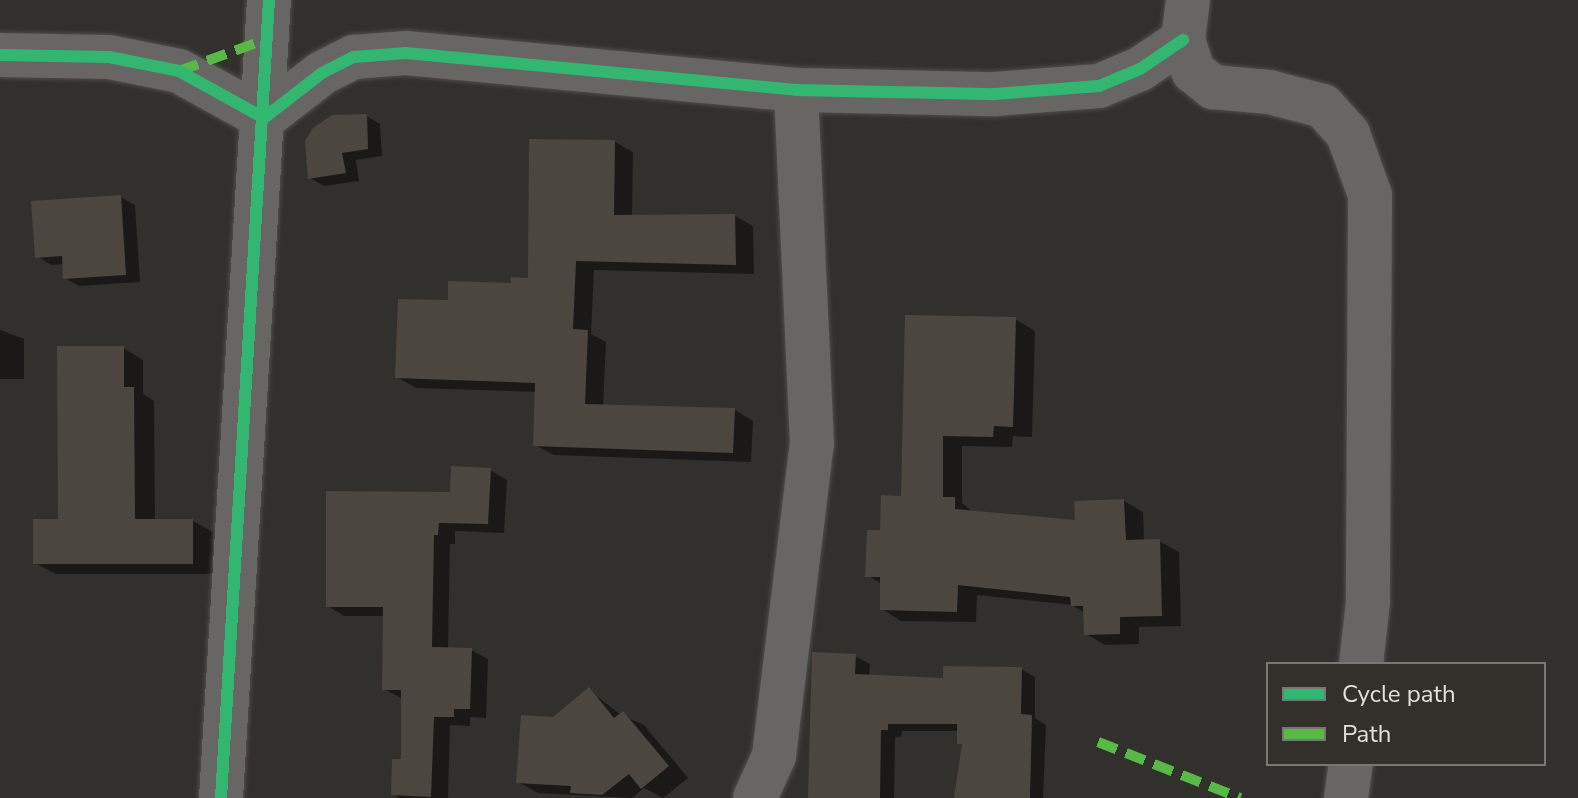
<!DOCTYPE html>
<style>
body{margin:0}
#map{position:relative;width:1578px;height:798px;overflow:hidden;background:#32302d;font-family:"Nunito Sans",sans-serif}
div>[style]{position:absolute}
.shadow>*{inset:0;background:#0007}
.building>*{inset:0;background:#4c463f}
.roads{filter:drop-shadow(0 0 2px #4e4d4a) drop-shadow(0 0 2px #4e4d4a)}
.street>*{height:44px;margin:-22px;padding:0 22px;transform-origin:22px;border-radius:22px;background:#676664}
.quiet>*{height:10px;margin-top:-5px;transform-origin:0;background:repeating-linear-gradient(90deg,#58b947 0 20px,transparent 0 30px)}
.cycleway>*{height:12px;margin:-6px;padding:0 6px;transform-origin:6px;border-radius:6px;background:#33b770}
span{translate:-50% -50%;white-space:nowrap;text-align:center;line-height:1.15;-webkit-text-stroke:6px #33302c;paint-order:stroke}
.legend{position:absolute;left:1266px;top:662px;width:280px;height:104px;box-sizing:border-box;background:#33302c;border:2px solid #797673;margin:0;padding:10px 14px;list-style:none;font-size:24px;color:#e2e0dd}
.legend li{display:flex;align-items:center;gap:16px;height:40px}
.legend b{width:40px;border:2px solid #797673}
</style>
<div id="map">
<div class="shadow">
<i style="clip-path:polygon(366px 116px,380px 124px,382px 156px,356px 160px,359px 181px,324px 186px,310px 178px)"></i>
<i style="clip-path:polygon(615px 142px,633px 152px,632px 217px,735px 216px,753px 226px,754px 274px,594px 270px,591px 334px,606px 342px,603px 406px,735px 410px,753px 421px,751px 462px,554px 455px,535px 445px,537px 392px,416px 388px,397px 377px,450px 302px,530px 280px)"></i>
<i style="clip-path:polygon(120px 197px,135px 205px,140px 282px,79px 286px,65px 278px,64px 264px,51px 265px,37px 256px)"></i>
<i style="clip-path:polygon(1015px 319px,1035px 331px,1032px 437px,1013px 436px,1012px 447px,962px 446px,962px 503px,974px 513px,1077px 523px,1124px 501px,1143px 512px,1144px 541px,1159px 541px,1179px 552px,1181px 626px,1139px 627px,1139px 644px,1105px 645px,1086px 634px,1085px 613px,1072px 605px,977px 595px,976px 622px,901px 621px,882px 609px,882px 584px,867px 575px,882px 532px)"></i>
<i style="clip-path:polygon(0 330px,24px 339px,24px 379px,0 379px)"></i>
<i style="clip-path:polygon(123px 348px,143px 360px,143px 394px,154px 401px,155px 521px,193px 521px,213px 532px,213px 574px,56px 574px,35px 563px,60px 521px)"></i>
<i style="clip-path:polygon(490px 470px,507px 480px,504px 533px,455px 531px,455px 544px,450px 544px,448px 649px,471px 650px,488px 659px,486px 718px,470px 717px,470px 726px,450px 725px,448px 798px,399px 798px,393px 794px,403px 762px,403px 699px,384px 689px,385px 616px,344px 616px,328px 606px,452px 495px)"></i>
<i style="clip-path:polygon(855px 656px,870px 664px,869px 677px,945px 680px,1021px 669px,1035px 677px,1035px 718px,1046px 725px,1043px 798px,956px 798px,964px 745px,959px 731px,902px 731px,901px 737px,895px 737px,894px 798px,810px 798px)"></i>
<i style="clip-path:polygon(589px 690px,621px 715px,644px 725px,688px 778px,663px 798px,644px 788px,632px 798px,538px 793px,518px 782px,554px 719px)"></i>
</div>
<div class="building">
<i style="clip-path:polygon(367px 114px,368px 149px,342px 153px,346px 173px,308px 179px,305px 141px,313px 128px,332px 115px)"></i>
<i style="clip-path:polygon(529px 139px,615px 140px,614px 215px,735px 214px,736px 265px,576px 261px,573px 329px,588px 330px,585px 404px,735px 408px,733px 453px,533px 446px,535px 383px,395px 378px,398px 299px,448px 300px,448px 281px,511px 283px,511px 277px,528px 278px)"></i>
<i style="clip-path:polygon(121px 195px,126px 275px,63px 279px,62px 256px,35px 258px,31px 201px)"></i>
<i style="clip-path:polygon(905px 315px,1016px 317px,1013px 427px,994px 426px,993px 437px,943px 436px,943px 497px,955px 497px,955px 509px,1075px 520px,1074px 501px,1124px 499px,1126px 540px,1160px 539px,1162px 616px,1120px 617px,1120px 634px,1084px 635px,1083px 606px,1071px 606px,1070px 597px,958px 585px,957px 612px,880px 610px,880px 577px,865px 577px,867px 530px,880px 530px,881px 495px,901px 496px)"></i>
<i style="clip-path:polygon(57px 346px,124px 346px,124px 387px,134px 387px,135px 519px,193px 519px,193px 564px,33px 564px,33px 519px,58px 519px)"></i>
<i style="clip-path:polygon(451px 466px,491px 468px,488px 524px,439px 523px,438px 535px,434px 535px,432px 647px,472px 648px,470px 709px,454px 709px,454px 717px,434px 717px,431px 797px,391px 795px,392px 759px,401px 759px,401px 690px,382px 690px,383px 607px,326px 607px,326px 491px,450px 492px)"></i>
<i style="clip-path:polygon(812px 652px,856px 654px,855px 674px,943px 678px,943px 666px,1022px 667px,1021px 714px,1032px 715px,1030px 798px,954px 798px,962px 744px,957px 744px,957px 724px,888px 724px,888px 730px,881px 730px,880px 798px,808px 798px)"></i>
<i style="clip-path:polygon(589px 687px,614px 718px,623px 711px,669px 766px,641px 789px,629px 774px,602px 795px,570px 793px,571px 786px,516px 783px,521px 715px,553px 717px)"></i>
</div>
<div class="roads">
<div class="street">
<i style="left:1188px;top:0;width:40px;rotate:97.1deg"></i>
<i style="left:1183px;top:40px;width:33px;rotate:72deg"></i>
<i style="left:1193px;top:71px;width:26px;rotate:39deg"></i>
<i style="left:1213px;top:87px;width:56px;rotate:5.1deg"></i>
<i style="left:1269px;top:92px;width:56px;rotate:14.5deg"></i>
<i style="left:1323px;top:106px;width:38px;rotate:48deg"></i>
<i style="left:1348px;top:134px;width:65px;rotate:70.2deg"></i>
<i style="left:1370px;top:195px;width:407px;rotate:90.3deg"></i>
<i style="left:1368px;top:602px;width:62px;rotate:96.4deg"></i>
<i style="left:0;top:55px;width:109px;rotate:1.1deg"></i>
<i style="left:109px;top:57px;width:71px;rotate:11.3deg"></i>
<i style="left:179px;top:71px;width:97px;rotate:28.9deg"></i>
<i style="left:264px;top:118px;width:73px;rotate:-37.8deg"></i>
<i style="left:322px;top:73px;width:36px;rotate:-27deg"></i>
<i style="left:354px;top:57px;width:52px;rotate:-4.4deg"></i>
<i style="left:406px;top:53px;width:392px;rotate:5.4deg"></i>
<i style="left:796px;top:90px;width:199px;rotate:1.2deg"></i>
<i style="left:995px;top:94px;width:104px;rotate:-4.4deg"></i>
<i style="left:1099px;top:86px;width:44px;rotate:-22.5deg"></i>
<i style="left:1140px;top:69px;width:52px;rotate:-34deg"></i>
<i style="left:221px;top:798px;width:799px;rotate:-86.56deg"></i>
<i style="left:755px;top:798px;width:46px;rotate:-65.7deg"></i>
<i style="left:774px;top:756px;width:314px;rotate:-83.1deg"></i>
<i style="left:812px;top:444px;width:354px;rotate:-92.6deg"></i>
<i style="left:1346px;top:798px;width:34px;rotate:-82deg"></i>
</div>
</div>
<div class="quiet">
<i style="left:179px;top:71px;width:94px;rotate:-20deg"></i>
<i style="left:1098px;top:742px;width:153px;rotate:21.5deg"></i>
</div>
<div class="cycleway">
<i style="left:0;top:55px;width:109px;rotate:1.1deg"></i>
<i style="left:109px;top:57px;width:71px;rotate:11.3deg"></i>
<i style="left:179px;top:71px;width:97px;rotate:28.9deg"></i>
<i style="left:264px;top:118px;width:73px;rotate:-37.8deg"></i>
<i style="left:322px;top:73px;width:36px;rotate:-27deg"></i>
<i style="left:354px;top:57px;width:52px;rotate:-4.4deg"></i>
<i style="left:406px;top:53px;width:392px;rotate:5.4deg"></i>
<i style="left:796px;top:90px;width:199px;rotate:1.2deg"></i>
<i style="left:995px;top:94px;width:104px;rotate:-4.4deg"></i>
<i style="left:1099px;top:86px;width:44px;rotate:-22.5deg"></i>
<i style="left:1140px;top:69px;width:52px;rotate:-34deg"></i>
<i style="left:221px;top:798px;width:799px;rotate:-86.56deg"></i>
</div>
<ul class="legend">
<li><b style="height:10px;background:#33b770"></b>Cycle path</li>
<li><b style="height:10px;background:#58b947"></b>Path</li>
</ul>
</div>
